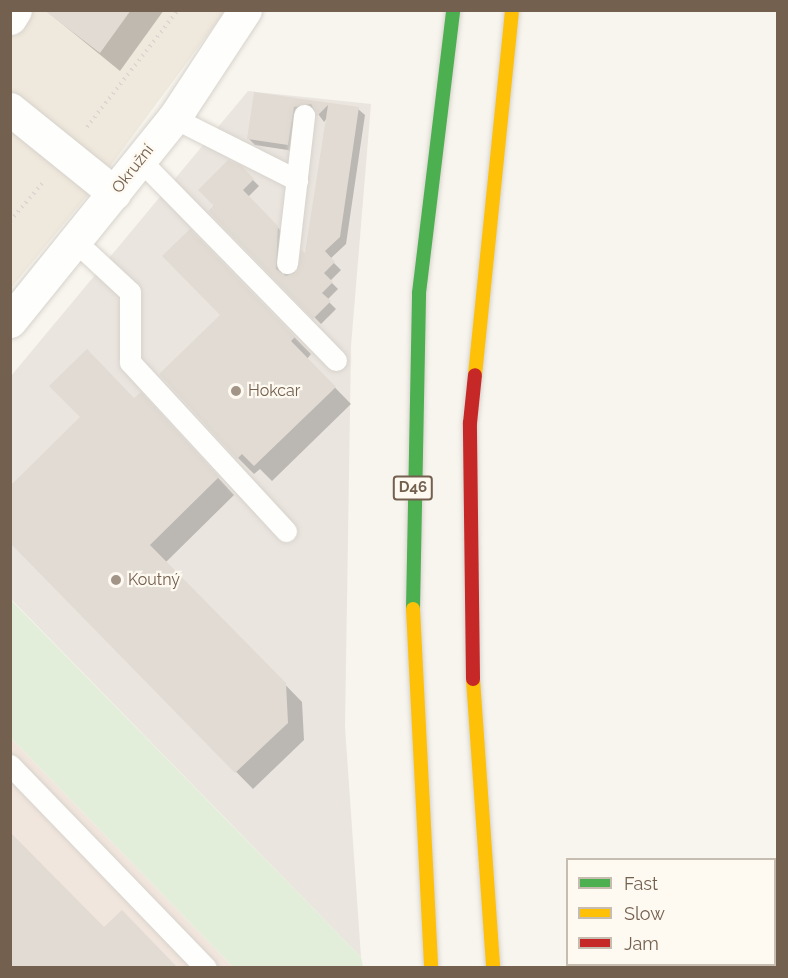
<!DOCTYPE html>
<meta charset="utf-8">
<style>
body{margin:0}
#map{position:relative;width:788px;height:978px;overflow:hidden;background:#f7f5ee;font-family:Raleway,sans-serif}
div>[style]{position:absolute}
.residential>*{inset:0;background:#efe8dc}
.commercial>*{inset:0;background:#f1e6dd}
.industrial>*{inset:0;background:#eae5df}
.green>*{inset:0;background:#e3eeda}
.shadow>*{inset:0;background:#0003}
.building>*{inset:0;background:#e1dbd3}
.path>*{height:4px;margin-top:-2px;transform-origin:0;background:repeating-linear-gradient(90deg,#dad5d0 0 1.5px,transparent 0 6px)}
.roads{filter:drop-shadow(0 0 2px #d7d2cc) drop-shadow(0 0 2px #d7d2cc)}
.lane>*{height:21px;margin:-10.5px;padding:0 10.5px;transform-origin:10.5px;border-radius:10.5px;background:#fefefc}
.street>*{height:33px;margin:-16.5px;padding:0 16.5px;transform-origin:16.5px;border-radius:16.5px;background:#fefefc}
.fast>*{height:14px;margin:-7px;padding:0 7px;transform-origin:7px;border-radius:7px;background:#4caf50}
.slow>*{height:14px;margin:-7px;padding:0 7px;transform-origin:7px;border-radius:7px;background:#ffc107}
.jam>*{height:14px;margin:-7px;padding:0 7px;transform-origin:7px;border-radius:7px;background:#c62828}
.dots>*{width:16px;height:16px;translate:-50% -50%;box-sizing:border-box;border:3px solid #fefaf1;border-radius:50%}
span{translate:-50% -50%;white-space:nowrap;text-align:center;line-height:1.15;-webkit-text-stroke:4.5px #fefaf1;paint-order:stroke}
.shield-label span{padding:2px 4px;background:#fefaf1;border:2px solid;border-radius:4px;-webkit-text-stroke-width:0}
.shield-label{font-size:15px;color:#74604f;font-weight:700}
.street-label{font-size:16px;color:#74604f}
.poi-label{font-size:16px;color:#74604f}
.left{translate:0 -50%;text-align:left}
.frame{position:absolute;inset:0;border:12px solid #74604f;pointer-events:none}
.legend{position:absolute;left:566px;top:858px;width:210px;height:108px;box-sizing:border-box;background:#fefaf1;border:2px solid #c7bcb0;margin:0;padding:8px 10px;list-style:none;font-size:18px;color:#74604f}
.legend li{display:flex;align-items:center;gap:12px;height:30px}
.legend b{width:30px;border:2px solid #c7bcb0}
</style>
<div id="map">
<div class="residential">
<i style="clip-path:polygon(11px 11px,225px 11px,100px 180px,11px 288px)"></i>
</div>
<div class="commercial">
<i style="clip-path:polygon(11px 738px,233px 967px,11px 967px)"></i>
</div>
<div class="industrial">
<i style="clip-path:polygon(248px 91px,371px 104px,351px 346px,345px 727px,361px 957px,11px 599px,11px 376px)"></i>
</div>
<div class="green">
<i style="clip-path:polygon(10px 599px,361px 957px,363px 967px,233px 967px,11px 738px)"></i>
</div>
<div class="shadow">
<i style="clip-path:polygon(61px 10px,164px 10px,120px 71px,55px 18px)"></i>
<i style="clip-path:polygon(255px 94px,358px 109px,365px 115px,346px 244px,330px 259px,341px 270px,330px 281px,338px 289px,327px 300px,336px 309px,321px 324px,210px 211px,241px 168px,259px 186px,248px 197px,284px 234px,282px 274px,298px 272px,306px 256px,327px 118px,324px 122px,316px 111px,300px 113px,294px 151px,255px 145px,248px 138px)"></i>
<i style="clip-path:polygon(190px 231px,311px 354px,307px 359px,351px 404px,272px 481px,260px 469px,254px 474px,238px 458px,222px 315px)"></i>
<i style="clip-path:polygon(135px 400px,157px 411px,234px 495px,166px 562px,302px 702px,304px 740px,253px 789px,10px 541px)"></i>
</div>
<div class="building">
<i style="clip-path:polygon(44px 10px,131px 10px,100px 53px)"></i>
<i style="clip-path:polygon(254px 92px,359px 107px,340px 237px,325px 251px,335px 262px,324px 273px,333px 282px,322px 293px,331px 301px,313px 319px,208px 211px,214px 206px,198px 190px,228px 160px,242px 166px,254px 179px,243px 190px,278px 226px,276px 269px,286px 276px,297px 271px,301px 250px,305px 253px,328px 105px,317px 116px,311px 104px,294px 107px,288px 145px,247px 139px)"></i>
<i style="clip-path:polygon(190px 229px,295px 337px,291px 341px,336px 387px,254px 466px,242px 454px,237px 459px,159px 374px,220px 315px,162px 256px)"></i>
<i style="clip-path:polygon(87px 349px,134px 398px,141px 392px,219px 477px,150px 545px,286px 683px,288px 723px,235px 773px,10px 543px,10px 486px,80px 417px,49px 386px)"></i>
<i style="clip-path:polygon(10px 832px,104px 927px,122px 910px,178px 968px,10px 968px)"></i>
</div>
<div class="path">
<i style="left:87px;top:127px;width:148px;rotate:-52.1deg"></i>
<i style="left:10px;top:221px;width:54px;rotate:-49.5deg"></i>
</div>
<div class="roads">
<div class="lane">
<i style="left:174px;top:118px;width:138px;rotate:26.8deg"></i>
<i style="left:140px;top:160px;width:280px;rotate:45.6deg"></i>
<i style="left:75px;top:241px;width:75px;rotate:42.8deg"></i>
<i style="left:130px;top:292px;width:70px;rotate:90deg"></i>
<i style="left:130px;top:362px;width:230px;rotate:47.3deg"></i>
<i style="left:287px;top:263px;width:149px;rotate:-83.4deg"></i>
<i style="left:10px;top:765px;width:282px;rotate:46deg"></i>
</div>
<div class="street">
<i style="left:10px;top:18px;width:9px;rotate:-58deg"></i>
<i style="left:10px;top:109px;width:134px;rotate:38.9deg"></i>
<i style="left:10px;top:321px;width:261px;rotate:-51.1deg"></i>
<i style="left:174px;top:118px;width:129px;rotate:-56.7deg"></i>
</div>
<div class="fast">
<i style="left:413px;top:609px;width:316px;rotate:-88.9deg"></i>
<i style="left:419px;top:293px;width:285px;rotate:-83.1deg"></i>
</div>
<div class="slow">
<i style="left:475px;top:375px;width:367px;rotate:-84.2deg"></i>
<i style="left:413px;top:609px;width:359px;rotate:87.1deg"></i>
<i style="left:473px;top:679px;width:290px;rotate:86deg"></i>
</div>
<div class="jam">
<i style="left:473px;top:679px;width:256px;rotate:-90.7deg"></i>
<i style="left:470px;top:423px;width:48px;rotate:-84.1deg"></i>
</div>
</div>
<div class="dots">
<i style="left:236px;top:391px;background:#a29487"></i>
<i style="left:116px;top:580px;background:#a29487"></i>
</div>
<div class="shield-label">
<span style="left:413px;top:488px">D46</span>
</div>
<div class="street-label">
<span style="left:133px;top:169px;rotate:-52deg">Okružní</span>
</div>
<div class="poi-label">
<span class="left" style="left:248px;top:391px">Hokcar</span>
<span class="left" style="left:128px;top:580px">Koutný</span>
</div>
<div class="frame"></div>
<ul class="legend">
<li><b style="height:8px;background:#4caf50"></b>Fast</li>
<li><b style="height:8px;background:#ffc107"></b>Slow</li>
<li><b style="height:8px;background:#c62828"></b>Jam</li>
</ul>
</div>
